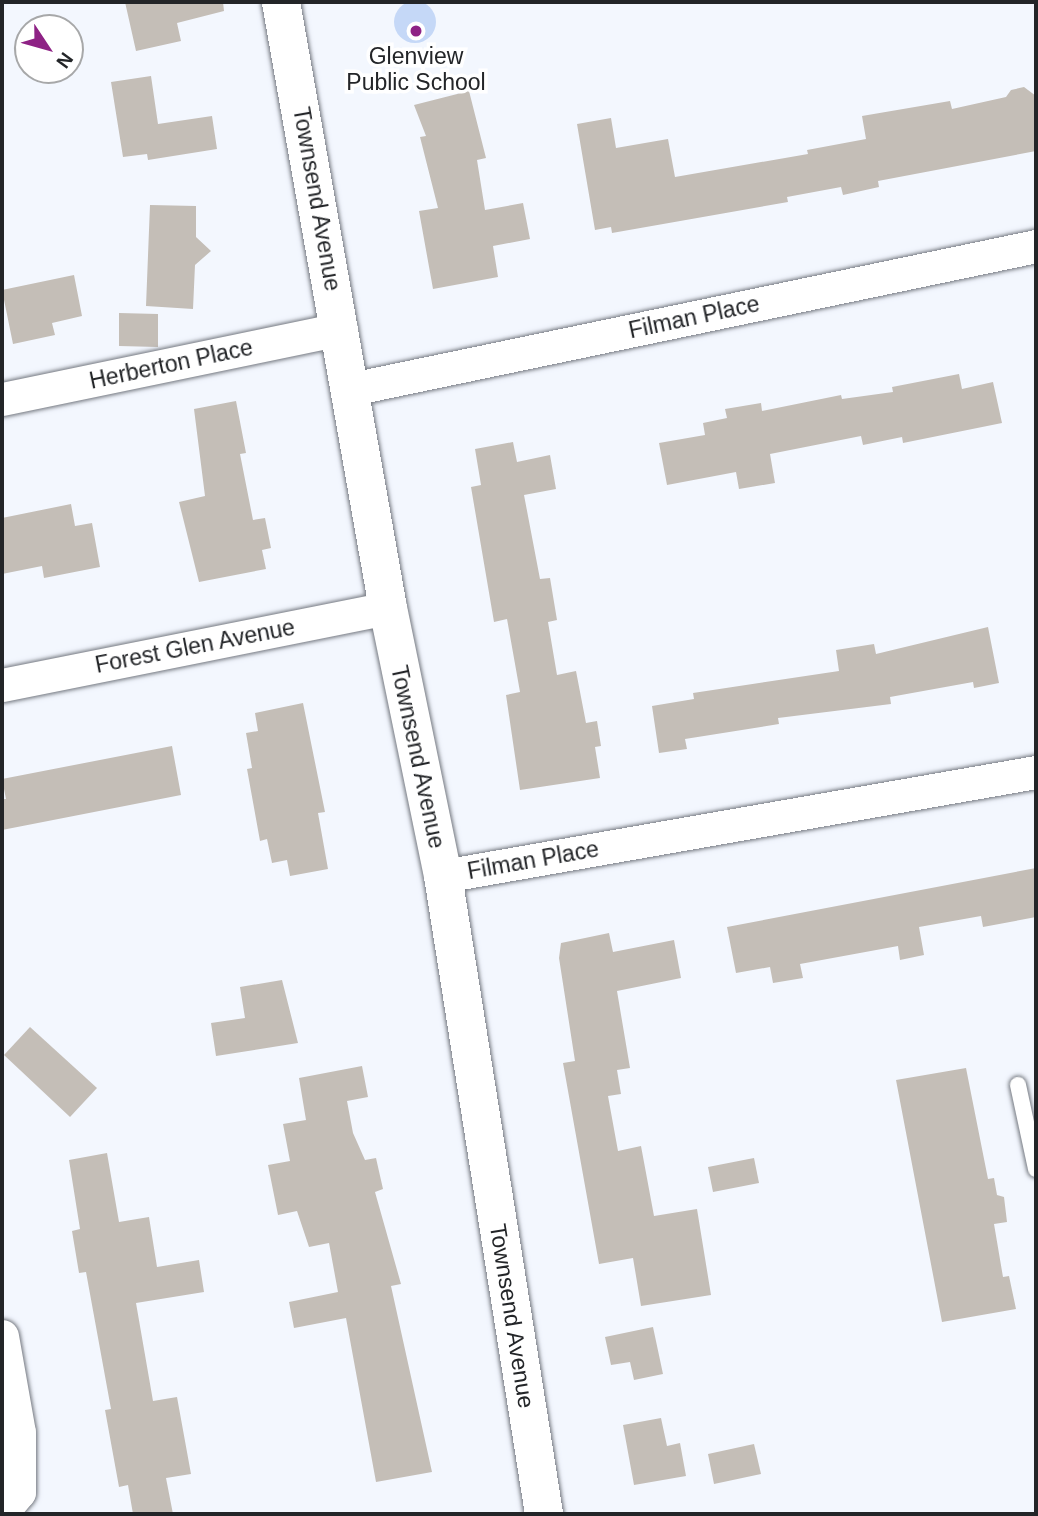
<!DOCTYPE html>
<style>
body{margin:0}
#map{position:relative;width:1038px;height:1516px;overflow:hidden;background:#f3f7fe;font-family:Helvetica,sans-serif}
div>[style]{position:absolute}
.green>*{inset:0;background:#c5d8f7}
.round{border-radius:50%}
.building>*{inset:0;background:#c4beb7}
.roads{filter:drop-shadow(0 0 2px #757981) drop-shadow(0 0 2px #757981)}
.lane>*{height:16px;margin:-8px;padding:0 8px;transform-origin:8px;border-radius:8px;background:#fff}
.street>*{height:33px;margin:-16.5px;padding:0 16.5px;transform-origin:16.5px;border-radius:16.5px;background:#fff}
.secondary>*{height:38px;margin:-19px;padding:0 19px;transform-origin:19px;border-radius:19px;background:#fff}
.dots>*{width:19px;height:19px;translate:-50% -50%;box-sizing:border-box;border:4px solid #fff;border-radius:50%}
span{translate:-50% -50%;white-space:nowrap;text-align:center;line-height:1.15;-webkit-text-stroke:7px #fff;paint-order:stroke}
.poi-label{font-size:23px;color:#232528}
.street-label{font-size:23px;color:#232528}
.frame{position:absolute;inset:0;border:4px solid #232528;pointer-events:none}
.north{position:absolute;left:14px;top:14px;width:70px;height:70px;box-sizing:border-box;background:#fff;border:2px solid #a7a8a9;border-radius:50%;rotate:126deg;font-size:19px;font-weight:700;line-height:28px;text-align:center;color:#232528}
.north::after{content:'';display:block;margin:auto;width:24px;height:32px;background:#8e2285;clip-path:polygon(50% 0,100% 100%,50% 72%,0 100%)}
</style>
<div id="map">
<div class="green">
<i class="round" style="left:394px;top:1px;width:42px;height:42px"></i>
</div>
<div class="building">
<i style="clip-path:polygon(125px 2px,223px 2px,224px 11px,177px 23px,181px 41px,136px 51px)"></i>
<i style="clip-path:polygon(151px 76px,158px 124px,212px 116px,217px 149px,148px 160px,147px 154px,123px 157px,111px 82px)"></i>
<i style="clip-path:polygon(1024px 87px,1036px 96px,1036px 151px,878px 181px,879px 187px,843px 195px,841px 187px,787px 197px,788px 202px,612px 233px,611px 227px,595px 230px,577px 124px,611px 118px,616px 148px,668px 139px,675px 177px,808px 154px,807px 150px,866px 139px,862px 116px,950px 101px,952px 109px,1006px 97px,1011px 90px)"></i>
<i style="clip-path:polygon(469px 91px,486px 158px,477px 160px,485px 210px,523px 203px,530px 239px,493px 246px,498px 277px,433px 289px,419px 211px,438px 208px,420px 137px,426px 136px,414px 105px)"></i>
<i style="clip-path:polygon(150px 205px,196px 206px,196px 237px,211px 251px,195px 265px,193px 309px,146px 306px)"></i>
<i style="clip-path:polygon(74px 275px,82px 316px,52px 323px,55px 335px,13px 344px,2px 290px)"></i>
<i style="clip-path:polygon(119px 313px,158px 314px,158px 347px,119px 346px)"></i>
<i style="clip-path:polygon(959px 374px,962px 389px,993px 382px,1002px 423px,903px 443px,902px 437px,863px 445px,861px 436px,770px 454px,775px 483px,739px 489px,736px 472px,667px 485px,659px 443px,705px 435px,703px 423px,727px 418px,725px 409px,761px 403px,762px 411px,841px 395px,842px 399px,893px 392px,892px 387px)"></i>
<i style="clip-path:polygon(236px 401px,246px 453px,240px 454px,253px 520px,265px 518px,271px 548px,262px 550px,266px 569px,199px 582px,179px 502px,205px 496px,194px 409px)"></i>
<i style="clip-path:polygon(513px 442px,517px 462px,550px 455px,556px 489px,524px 495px,540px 579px,550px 578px,557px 620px,548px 622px,557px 675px,576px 671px,586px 723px,597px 721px,601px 746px,595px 747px,600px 778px,520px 790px,506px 695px,520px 692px,507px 619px,494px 622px,471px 487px,481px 485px,475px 449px)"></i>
<i style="clip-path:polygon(71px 504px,75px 526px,92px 523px,100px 567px,44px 578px,42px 566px,2px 574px,2px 518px)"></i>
<i style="clip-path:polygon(988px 627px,999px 683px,974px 688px,973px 682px,890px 697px,891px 704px,778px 718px,779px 724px,685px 739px,687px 749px,659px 753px,652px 706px,694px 699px,693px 693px,839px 671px,836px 650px,874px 644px,876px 654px)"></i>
<i style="clip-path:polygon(303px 703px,325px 812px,318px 813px,328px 869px,290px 876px,287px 860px,272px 863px,267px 839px,260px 841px,247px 769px,252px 768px,246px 733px,258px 731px,255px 713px)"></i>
<i style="clip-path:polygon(172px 746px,181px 795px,2px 830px,2px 799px,6px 799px,2px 779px)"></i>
<i style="clip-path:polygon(1036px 868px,1036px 917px,983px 927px,981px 916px,919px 927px,924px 955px,900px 960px,898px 946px,800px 964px,803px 978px,773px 983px,770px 967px,736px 973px,727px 927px)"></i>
<i style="clip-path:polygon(609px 933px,613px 952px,674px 940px,681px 978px,617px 991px,630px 1068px,617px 1070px,621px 1094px,608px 1096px,618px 1151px,641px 1146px,654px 1216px,697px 1209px,711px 1295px,641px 1306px,633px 1258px,599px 1264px,563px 1063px,575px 1061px,559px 958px,561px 943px)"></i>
<i style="clip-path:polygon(282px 980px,298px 1043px,216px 1056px,211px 1023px,245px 1018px,240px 987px)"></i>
<i style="clip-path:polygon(30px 1027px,97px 1088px,70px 1117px,4px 1055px)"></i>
<i style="clip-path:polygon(362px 1066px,368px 1097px,347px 1101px,353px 1133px,365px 1160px,376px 1158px,383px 1189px,375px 1192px,401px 1284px,391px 1286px,432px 1472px,376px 1482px,346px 1318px,294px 1328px,289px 1302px,338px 1292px,329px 1243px,309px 1247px,297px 1211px,278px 1215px,268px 1165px,290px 1161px,283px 1124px,306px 1120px,299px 1078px)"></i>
<i style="clip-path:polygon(966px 1068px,988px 1179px,994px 1178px,997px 1195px,1004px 1197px,1007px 1222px,994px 1224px,1003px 1277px,1009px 1276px,1016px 1309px,942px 1322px,896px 1080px)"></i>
<i style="clip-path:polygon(107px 1153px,119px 1222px,149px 1217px,157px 1267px,199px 1260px,204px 1292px,136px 1303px,153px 1401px,177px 1397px,191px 1474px,166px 1478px,173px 1514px,133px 1514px,128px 1485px,119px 1487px,105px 1410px,111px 1409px,86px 1272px,79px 1273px,72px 1231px,80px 1229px,69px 1160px)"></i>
<i style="clip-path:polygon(754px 1158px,759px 1183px,713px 1192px,708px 1167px)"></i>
<i style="clip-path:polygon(653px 1327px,663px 1374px,634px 1380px,630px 1362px,611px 1365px,605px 1337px)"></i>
<i style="clip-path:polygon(661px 1418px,667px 1446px,680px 1443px,686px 1476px,634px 1485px,623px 1425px)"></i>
<i style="clip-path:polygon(754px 1444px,761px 1474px,714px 1484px,708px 1454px)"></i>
</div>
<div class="roads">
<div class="lane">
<i style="left:1018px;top:1085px;width:86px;rotate:77.9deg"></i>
</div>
<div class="street">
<i style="left:351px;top:389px;width:700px;rotate:-11.79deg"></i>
<i style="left:2px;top:399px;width:346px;rotate:-11.7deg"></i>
<i style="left:2px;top:685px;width:394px;rotate:-11.3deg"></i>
<i style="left:443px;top:876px;width:602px;rotate:-9.95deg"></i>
<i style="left:2px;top:1336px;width:97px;rotate:80deg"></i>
<i style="left:19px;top:1432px;width:60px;rotate:90deg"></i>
<i style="left:19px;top:1492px;width:26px;rotate:130deg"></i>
</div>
<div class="secondary">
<i style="left:281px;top:2px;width:615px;rotate:79.99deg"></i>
<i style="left:388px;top:608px;width:274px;rotate:78.4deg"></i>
<i style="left:443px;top:876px;width:646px;rotate:81deg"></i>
</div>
</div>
<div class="dots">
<i style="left:416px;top:31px;background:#8e2285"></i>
</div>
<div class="poi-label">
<span style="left:416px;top:69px">Glenview<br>Public School</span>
</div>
<div class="street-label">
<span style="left:317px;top:199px;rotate:80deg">Townsend Avenue</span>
<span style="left:694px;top:317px;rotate:-12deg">Filman Place</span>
<span style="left:171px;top:364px;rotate:-12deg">Herberton Place</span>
<span style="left:195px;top:646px;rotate:-11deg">Forest Glen Avenue</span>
<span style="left:418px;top:757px;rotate:78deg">Townsend Avenue</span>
<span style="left:533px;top:860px;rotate:-10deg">Filman Place</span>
<span style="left:512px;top:1316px;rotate:81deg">Townsend Avenue</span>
</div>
<div class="frame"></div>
<div class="north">N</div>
</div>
